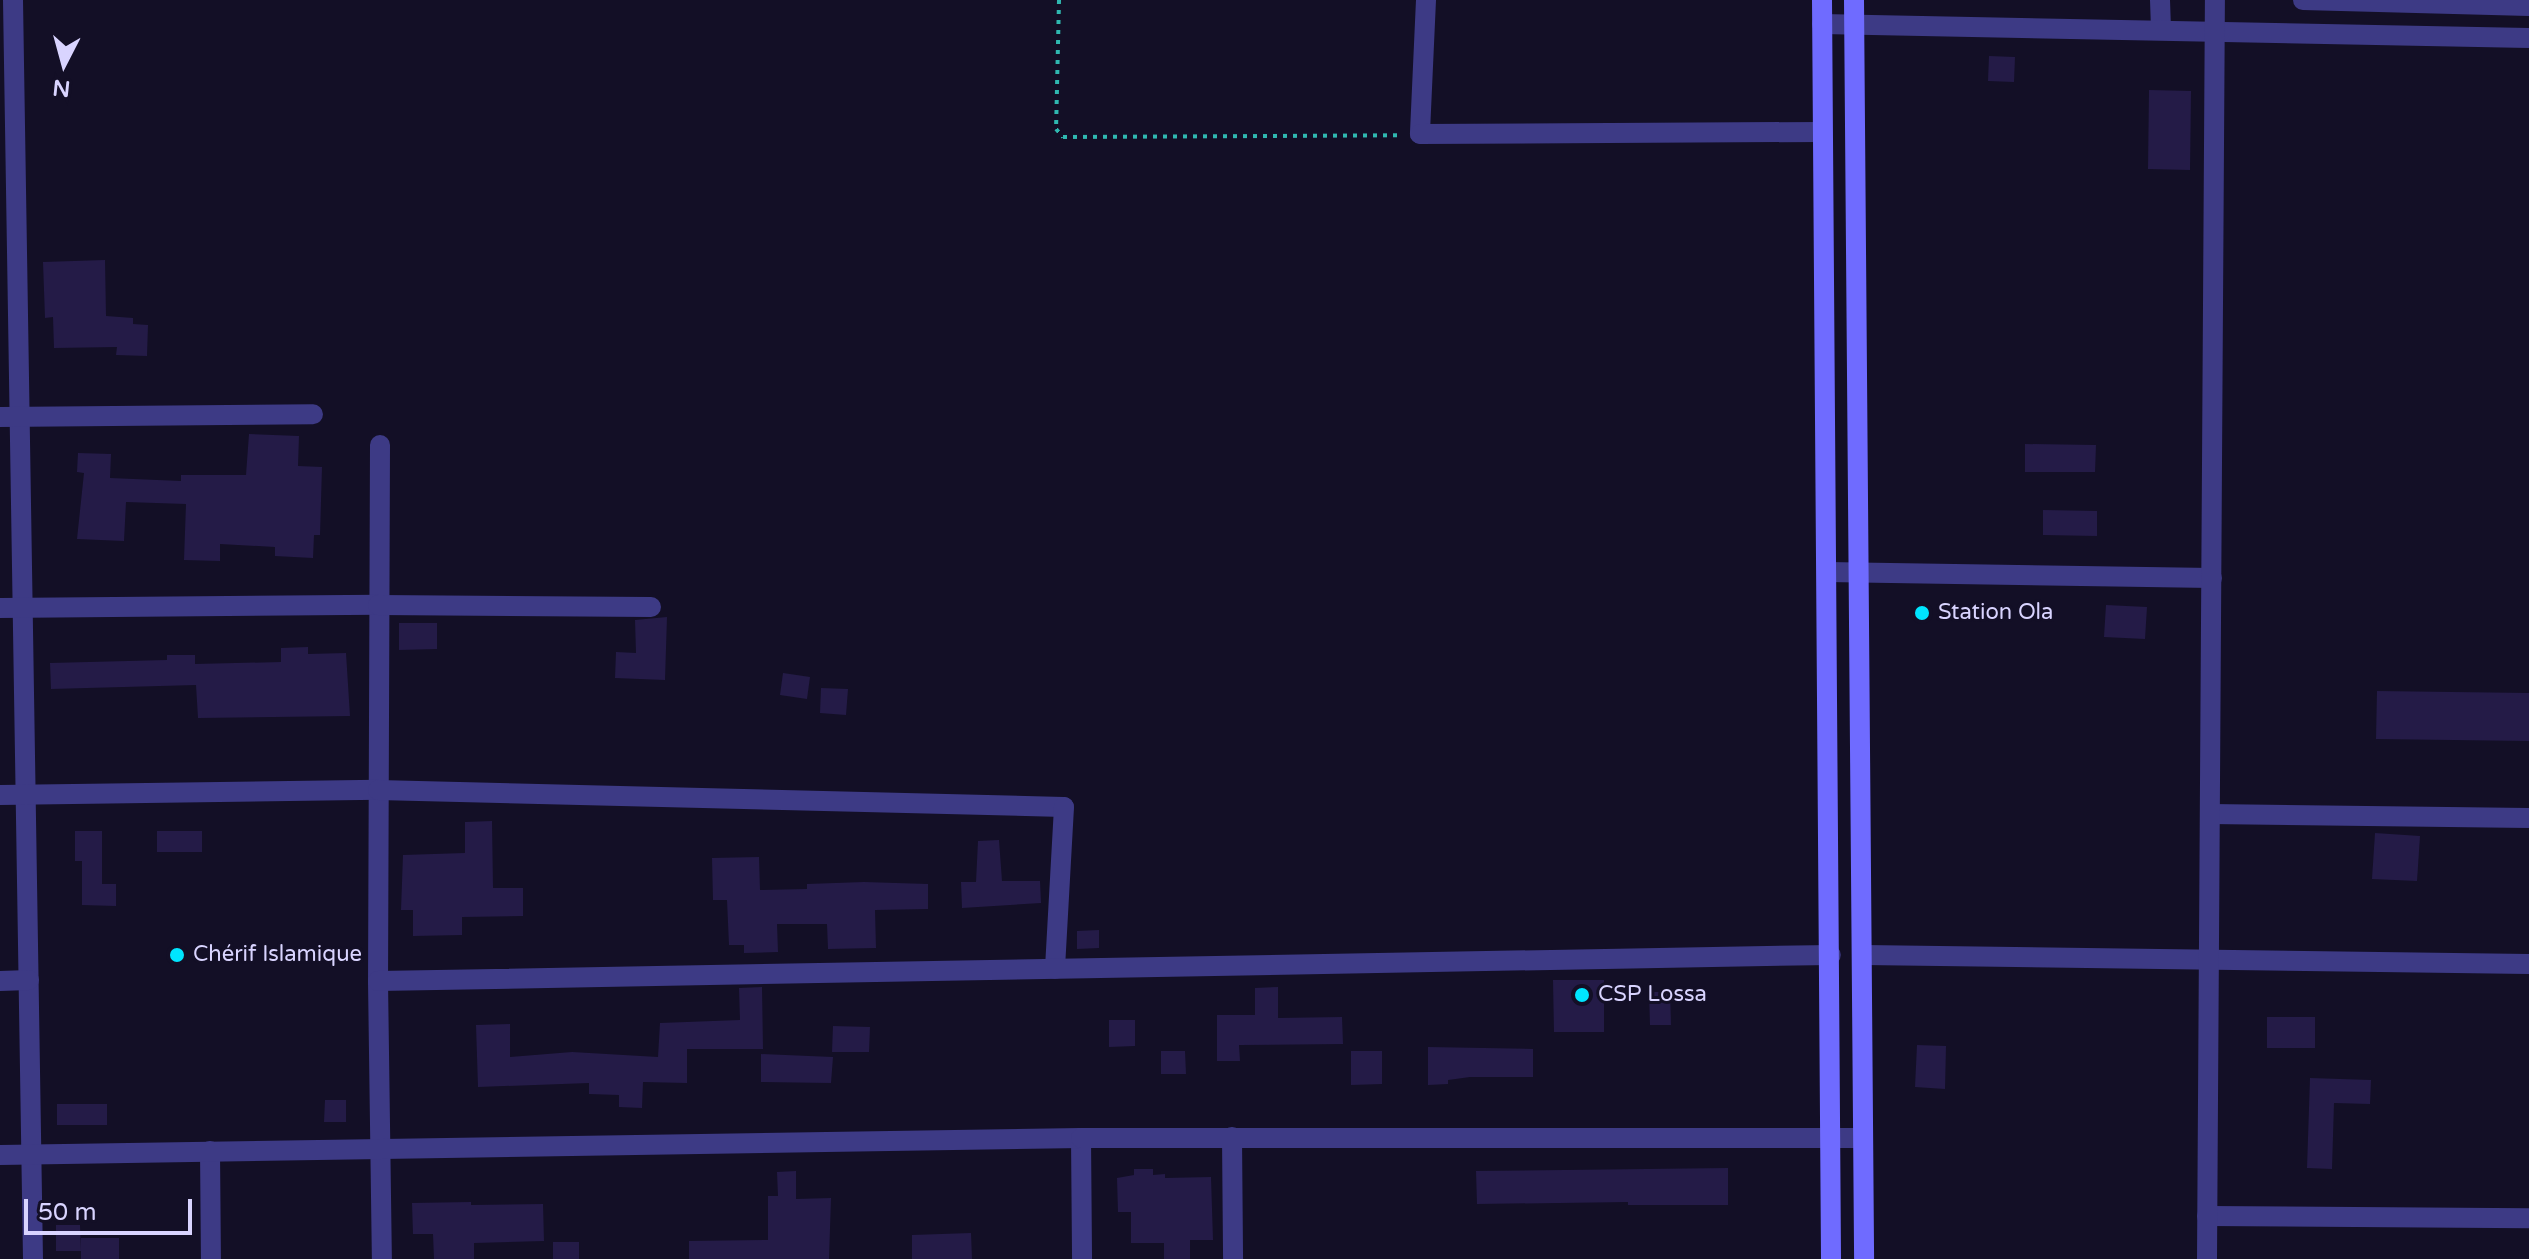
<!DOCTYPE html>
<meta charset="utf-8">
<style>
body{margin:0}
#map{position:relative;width:2529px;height:1259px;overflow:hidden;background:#130f26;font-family:"Varela Round",sans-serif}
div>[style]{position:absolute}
.building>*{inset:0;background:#241b47}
.path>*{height:4px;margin-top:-2px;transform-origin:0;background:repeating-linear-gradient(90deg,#2fb8b0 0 4px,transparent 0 10px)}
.street>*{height:20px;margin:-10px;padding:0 10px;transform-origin:10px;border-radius:10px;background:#3d3a85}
.secondary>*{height:20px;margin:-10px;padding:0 10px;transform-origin:10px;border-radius:10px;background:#6f6bff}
.dots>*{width:22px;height:22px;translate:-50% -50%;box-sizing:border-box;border:4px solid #130f26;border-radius:50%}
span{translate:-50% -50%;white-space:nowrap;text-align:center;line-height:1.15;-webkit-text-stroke:6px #130f26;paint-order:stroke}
.poi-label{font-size:22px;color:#d9d4ff}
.left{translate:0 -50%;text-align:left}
.north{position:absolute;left:24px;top:24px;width:80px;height:80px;-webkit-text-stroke:6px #130f26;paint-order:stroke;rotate:186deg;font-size:22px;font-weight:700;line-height:32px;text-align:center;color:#d9d4ff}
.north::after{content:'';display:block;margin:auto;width:28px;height:36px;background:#d9d4ff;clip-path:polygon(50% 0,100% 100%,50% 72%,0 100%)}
.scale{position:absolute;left:24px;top:1199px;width:168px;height:36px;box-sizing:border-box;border:4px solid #d9d4ff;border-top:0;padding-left:10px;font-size:24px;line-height:28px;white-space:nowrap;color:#d9d4ff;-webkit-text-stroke:6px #130f26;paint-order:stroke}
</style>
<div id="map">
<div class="building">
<i style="clip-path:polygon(1989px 56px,2015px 57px,2014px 82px,1988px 81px)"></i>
<i style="clip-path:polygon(2149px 90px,2191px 91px,2190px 170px,2148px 169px)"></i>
<i style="clip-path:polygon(105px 260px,106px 316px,133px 318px,133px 324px,148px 325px,147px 356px,116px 355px,117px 347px,54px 348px,53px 317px,45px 318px,43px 262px)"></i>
<i style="clip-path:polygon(249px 434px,299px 436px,298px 466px,322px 467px,320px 535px,314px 535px,313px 558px,275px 556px,275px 547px,220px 544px,220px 561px,184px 560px,186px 504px,126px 502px,124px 541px,77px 539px,84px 473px,77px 472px,78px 453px,111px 454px,110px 478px,181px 481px,181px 475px,246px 475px)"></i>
<i style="clip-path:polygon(2025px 444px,2096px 445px,2095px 472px,2025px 472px)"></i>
<i style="clip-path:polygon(2043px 510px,2097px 511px,2097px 536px,2043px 535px)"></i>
<i style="clip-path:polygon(2106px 605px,2147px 607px,2145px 639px,2104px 637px)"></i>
<i style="clip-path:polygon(667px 617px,665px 680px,615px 678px,616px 652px,636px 653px,635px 620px)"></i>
<i style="clip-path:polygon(399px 623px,437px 623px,437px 649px,399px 650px)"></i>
<i style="clip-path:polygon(308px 647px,308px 654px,346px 653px,350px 716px,198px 718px,196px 685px,51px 689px,50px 663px,167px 660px,167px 655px,195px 655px,195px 664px,281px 662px,281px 648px)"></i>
<i style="clip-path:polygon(783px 673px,810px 677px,807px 699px,780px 695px)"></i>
<i style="clip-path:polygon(821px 688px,848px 689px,846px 715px,820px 713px)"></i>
<i style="clip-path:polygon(2377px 691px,2529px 693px,2529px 741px,2376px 739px)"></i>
<i style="clip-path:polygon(492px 821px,493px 888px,523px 888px,523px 916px,462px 917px,462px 935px,413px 936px,413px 910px,401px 910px,403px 855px,465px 853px,465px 822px)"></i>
<i style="clip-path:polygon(75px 831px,102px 831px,102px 884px,116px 884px,116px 906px,82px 905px,82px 861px,75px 861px)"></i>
<i style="clip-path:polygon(157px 831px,202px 831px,202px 852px,157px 852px)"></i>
<i style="clip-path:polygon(2375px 833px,2420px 836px,2417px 881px,2372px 879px)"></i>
<i style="clip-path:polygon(999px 840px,1002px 881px,1040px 881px,1041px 903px,962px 908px,961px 882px,976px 882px,978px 841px)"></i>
<i style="clip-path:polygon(759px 857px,760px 890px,807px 889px,807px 884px,864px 882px,928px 884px,928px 909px,875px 910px,876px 948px,828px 949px,827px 924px,777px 924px,778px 952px,744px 953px,744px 945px,729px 945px,727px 900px,713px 900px,712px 858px)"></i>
<i style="clip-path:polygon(1099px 930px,1099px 948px,1077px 949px,1077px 931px)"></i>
<i style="clip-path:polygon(1553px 980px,1604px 980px,1604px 1032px,1554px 1032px)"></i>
<i style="clip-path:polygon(762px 987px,763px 1049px,687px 1049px,687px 1083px,643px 1082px,642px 1108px,619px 1107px,619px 1095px,589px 1094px,589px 1083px,478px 1087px,476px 1025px,510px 1024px,510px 1057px,572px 1052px,658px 1057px,660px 1023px,740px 1020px,739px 988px)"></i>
<i style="clip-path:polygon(1278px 987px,1278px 1018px,1342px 1017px,1343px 1044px,1239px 1045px,1240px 1061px,1217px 1061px,1217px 1015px,1255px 1015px,1255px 988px)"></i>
<i style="clip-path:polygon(1649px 992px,1670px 992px,1671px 1025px,1650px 1025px)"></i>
<i style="clip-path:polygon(2267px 1017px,2315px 1017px,2315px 1048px,2267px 1048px)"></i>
<i style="clip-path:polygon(1109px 1020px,1135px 1020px,1135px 1046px,1109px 1047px)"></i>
<i style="clip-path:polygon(833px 1026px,870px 1027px,869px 1052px,832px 1052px)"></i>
<i style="clip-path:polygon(1917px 1045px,1946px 1046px,1945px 1089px,1915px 1087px)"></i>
<i style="clip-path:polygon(1428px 1047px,1533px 1049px,1533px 1077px,1470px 1077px,1448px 1080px,1448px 1084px,1428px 1085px)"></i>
<i style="clip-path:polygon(1161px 1051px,1185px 1051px,1186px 1074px,1161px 1074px)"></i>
<i style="clip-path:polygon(1351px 1051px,1382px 1051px,1382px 1084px,1351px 1085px)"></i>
<i style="clip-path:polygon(761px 1054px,833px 1057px,831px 1083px,761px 1082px)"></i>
<i style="clip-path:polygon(2310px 1078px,2371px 1080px,2370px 1104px,2334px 1103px,2332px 1169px,2307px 1168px)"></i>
<i style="clip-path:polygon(325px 1100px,346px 1100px,346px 1122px,324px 1122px)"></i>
<i style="clip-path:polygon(57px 1104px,107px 1104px,107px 1125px,57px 1125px)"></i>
<i style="clip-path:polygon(1728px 1168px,1728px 1205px,1628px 1205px,1628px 1202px,1477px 1204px,1476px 1171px)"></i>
<i style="clip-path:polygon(1134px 1169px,1153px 1169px,1153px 1175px,1165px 1174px,1165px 1178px,1211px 1177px,1213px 1240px,1190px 1240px,1190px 1259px,1164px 1259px,1164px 1243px,1131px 1243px,1131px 1212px,1118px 1212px,1117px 1178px,1134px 1175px)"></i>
<i style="clip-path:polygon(796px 1171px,796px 1199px,831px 1198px,829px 1259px,689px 1259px,689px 1241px,768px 1240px,768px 1196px,778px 1196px,777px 1172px)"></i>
<i style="clip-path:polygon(471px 1202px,471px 1205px,543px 1204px,544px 1241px,474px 1243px,474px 1259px,434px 1259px,433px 1234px,413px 1234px,412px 1203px)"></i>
<i style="clip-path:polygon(56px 1225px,80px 1225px,81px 1251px,56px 1251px)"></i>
<i style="clip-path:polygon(971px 1233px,972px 1259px,912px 1259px,912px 1235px)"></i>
<i style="clip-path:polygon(81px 1238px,119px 1238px,119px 1259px,81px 1259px)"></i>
<i style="clip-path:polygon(553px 1242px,579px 1242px,579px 1259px,553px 1259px)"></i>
</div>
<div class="path">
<i style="left:1059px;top:0;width:129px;rotate:91.3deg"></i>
<i style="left:1056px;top:129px;width:11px;rotate:49deg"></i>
<i style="left:1063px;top:137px;width:337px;rotate:-0.3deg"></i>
</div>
<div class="street">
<i style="left:13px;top:0;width:1259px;rotate:89.09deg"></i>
<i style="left:1426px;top:0;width:134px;rotate:92.6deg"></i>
<i style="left:1420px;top:134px;width:402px;rotate:-0.3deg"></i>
<i style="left:2160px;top:0;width:30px;rotate:88deg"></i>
<i style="left:2303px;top:0;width:226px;rotate:1.5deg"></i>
<i style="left:1822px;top:24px;width:707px;rotate:1.13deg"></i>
<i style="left:0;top:417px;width:313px;rotate:-0.5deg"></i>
<i style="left:380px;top:445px;width:536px;rotate:90.21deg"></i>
<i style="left:378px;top:981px;width:278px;rotate:89.2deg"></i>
<i style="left:1827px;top:572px;width:385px;rotate:0.9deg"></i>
<i style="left:0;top:608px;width:378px;rotate:-0.5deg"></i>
<i style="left:378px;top:605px;width:273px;rotate:0.4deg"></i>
<i style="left:0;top:795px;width:378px;rotate:-0.8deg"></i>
<i style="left:378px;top:790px;width:686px;rotate:1.42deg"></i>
<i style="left:1064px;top:807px;width:162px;rotate:93.2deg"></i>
<i style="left:2210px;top:814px;width:319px;rotate:0.7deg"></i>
<i style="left:1864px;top:955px;width:665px;rotate:0.78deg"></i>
<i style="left:0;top:981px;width:29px;rotate:-2deg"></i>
<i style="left:378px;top:981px;width:1453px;rotate:-1.03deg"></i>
<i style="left:1232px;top:1137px;width:122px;rotate:89.5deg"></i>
<i style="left:1081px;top:1138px;width:121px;rotate:89.5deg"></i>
<i style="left:210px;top:1151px;width:108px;rotate:89.5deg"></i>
<i style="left:0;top:1155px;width:1081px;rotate:-0.9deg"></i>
<i style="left:1081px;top:1138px;width:782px"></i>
<i style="left:2207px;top:1216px;width:322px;rotate:0.4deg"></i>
<i style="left:2207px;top:1259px;width:1259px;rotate:-89.64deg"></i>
</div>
<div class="secondary">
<i style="left:1822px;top:0;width:1259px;rotate:89.59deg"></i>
<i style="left:1854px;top:0;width:1259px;rotate:89.54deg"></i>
</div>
<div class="dots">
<i style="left:1922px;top:613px;background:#00e5ff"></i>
<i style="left:177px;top:955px;background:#00e5ff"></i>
<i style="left:1582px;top:995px;background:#00e5ff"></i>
</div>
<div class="poi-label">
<span class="left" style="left:1938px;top:613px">Station Ola</span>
<span class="left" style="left:193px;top:955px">Chérif Islamique</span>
<span class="left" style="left:1598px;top:995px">CSP Lossa</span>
</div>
<div class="north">N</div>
<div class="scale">50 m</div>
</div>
